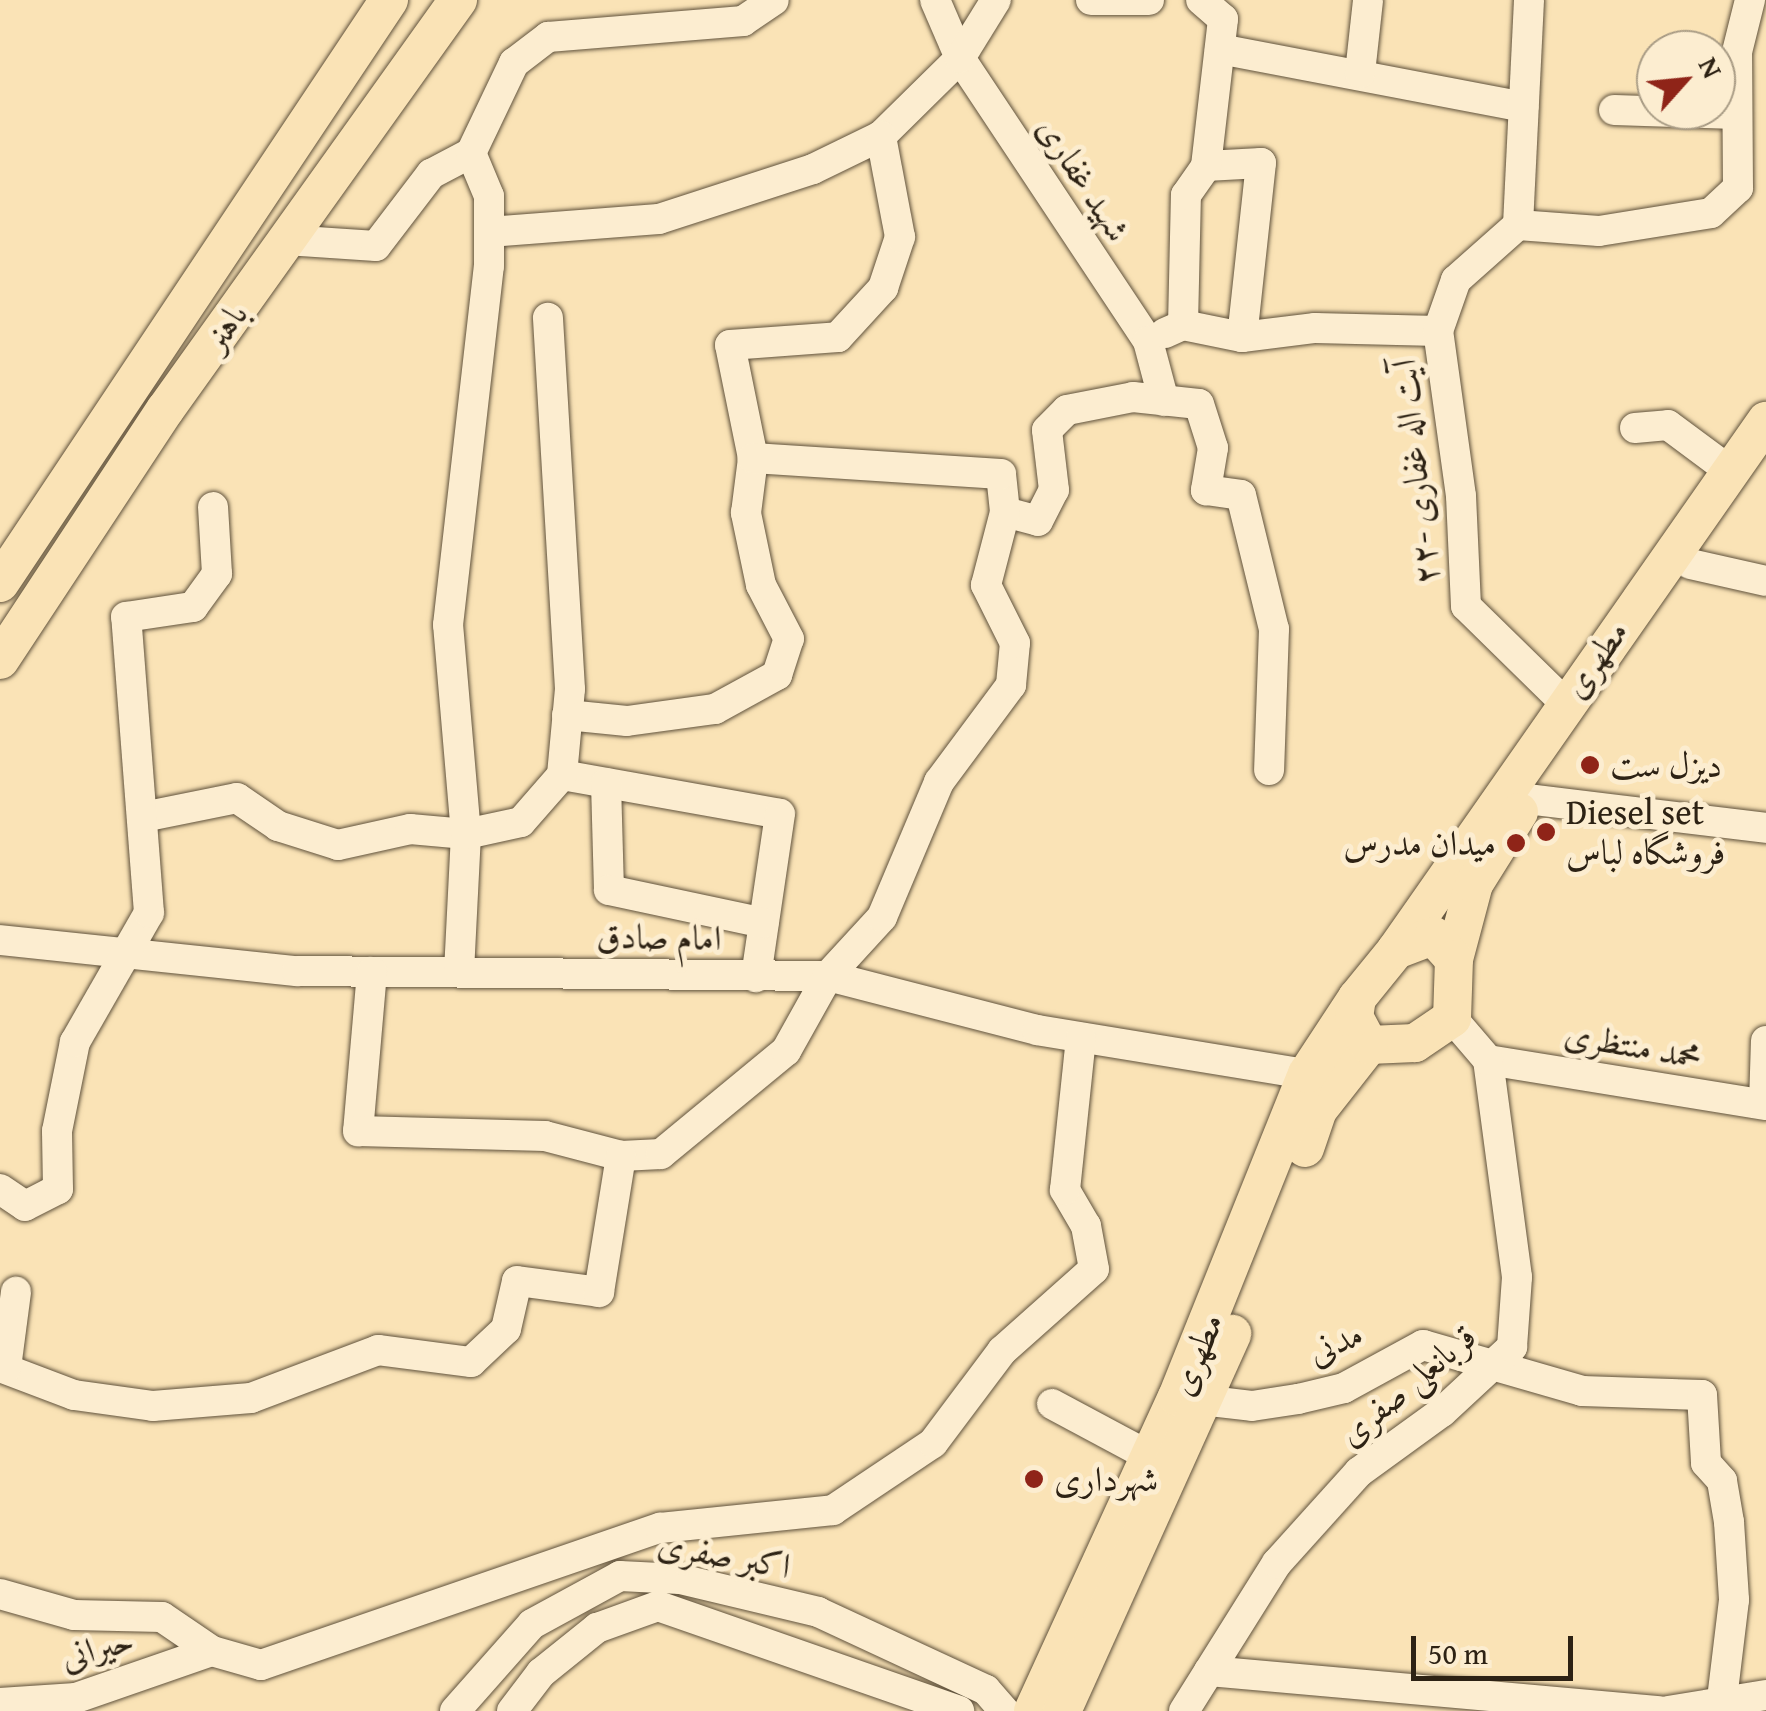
<!DOCTYPE html>
<meta charset="utf-8">
<style>
body{margin:0}
#map{position:relative;width:1766px;height:1711px;overflow:hidden;background:#fae3b6;font-family:"Gentium Book Plus",Amiri,serif}
div>[style]{position:absolute}
.roads{filter:drop-shadow(0 0 2px #60523c) drop-shadow(0 0 2px #60523c)}
.minor>*{height:30px;margin:-15px;padding:0 15px;transform-origin:15px;border-radius:15px;background:#fcedd0}
.major>*{height:38px;margin:-19px;padding:0 19px;transform-origin:19px;border-radius:19px;background:#fae3b6}
.dots>*{width:28px;height:28px;translate:-50% -50%;box-sizing:border-box;border:5px solid #fcedd0;border-radius:50%}
span{translate:-50% -50%;white-space:nowrap;text-align:center;line-height:1.15;-webkit-text-stroke:10px #fcedd0;paint-order:stroke}
.street-label{font-size:35px;color:#2d2214}
.poi-label{font-size:35px;color:#2d2214}
.left{translate:0 -50%;text-align:left}
.right{translate:-100% -50%;text-align:right}
.north{position:absolute;left:1636px;top:30px;width:100px;height:100px;box-sizing:border-box;background:#fcedd0;border:2px solid #a99c85;border-radius:50%;rotate:63deg;font-size:28px;font-weight:700;line-height:40px;text-align:center;color:#2d2214}
.north::after{content:'';display:block;margin:auto;width:35px;height:45px;background:#8f2418;clip-path:polygon(50% 0,100% 100%,50% 72%,0 100%)}
.scale{position:absolute;left:1411px;top:1636px;width:162px;height:45px;box-sizing:border-box;border:5px solid #2d2214;border-top:0;padding-left:12px;font-size:30px;line-height:35px;white-space:nowrap;color:#2d2214;-webkit-text-stroke:8px #fcedd0;paint-order:stroke}
</style>
<div id="map">
<div class="roads">
<div class="minor">
<i style="left:935px;top:0;width:63px;rotate:66.7deg"></i>
<i style="left:960px;top:58px;width:340px;rotate:56.4deg"></i>
<i style="left:1148px;top:341px;width:62px;rotate:75.1deg"></i>
<i style="left:1091px;top:0;width:58px"></i>
<i style="left:1220px;top:49px;width:309px;rotate:10.8deg"></i>
<i style="left:1360px;top:73px;width:73px;rotate:-83.7deg"></i>
<i style="left:1614px;top:110px;width:122px;rotate:1.9deg"></i>
<i style="left:1206px;top:166px;width:55px;rotate:-3.1deg"></i>
<i style="left:1261px;top:163px;width:175px;rotate:96.2deg"></i>
<i style="left:1518px;top:225px;width:225px;rotate:-87.2deg"></i>
<i style="left:489px;top:232px;width:170px;rotate:-4.4deg"></i>
<i style="left:659px;top:219px;width:162px;rotate:-18deg"></i>
<i style="left:813px;top:169px;width:76px;rotate:-25.9deg"></i>
<i style="left:881px;top:136px;width:111px;rotate:-44.6deg"></i>
<i style="left:960px;top:58px;width:68px;rotate:-58.2deg"></i>
<i style="left:286px;top:240px;width:90px;rotate:3.8deg"></i>
<i style="left:376px;top:246px;width:91px;rotate:-52.6deg"></i>
<i style="left:431px;top:174px;width:45px;rotate:-27.7deg"></i>
<i style="left:471px;top:153px;width:100px;rotate:-64.5deg"></i>
<i style="left:514px;top:63px;width:43px;rotate:-37.4deg"></i>
<i style="left:548px;top:37px;width:196px;rotate:-4.7deg"></i>
<i style="left:743px;top:21px;width:37px;rotate:-34deg"></i>
<i style="left:1183px;top:325px;width:130px;rotate:-88.7deg"></i>
<i style="left:1186px;top:195px;width:35px;rotate:-55deg"></i>
<i style="left:1206px;top:166px;width:148px;rotate:-83.4deg"></i>
<i style="left:1223px;top:19px;width:29px;rotate:-139deg"></i>
<i style="left:1165px;top:333px;width:20px;rotate:-24deg"></i>
<i style="left:1183px;top:325px;width:60px;rotate:11.5deg"></i>
<i style="left:1242px;top:337px;width:74px;rotate:-7deg"></i>
<i style="left:1315px;top:328px;width:123px;rotate:1.4deg"></i>
<i style="left:1635px;top:428px;width:33px;rotate:-5deg"></i>
<i style="left:1668px;top:425px;width:77px;rotate:36.6deg"></i>
<i style="left:1005px;top:512px;width:34px;rotate:15deg"></i>
<i style="left:1038px;top:521px;width:35px;rotate:-63deg"></i>
<i style="left:1054px;top:490px;width:60px;rotate:-96.7deg"></i>
<i style="left:1047px;top:430px;width:28px;rotate:-45deg"></i>
<i style="left:1067px;top:410px;width:67px;rotate:-11.1deg"></i>
<i style="left:1133px;top:397px;width:66px;rotate:6.1deg"></i>
<i style="left:1199px;top:404px;width:46px;rotate:72.3deg"></i>
<i style="left:1213px;top:448px;width:43px;rotate:99.5deg"></i>
<i style="left:1206px;top:490px;width:35px;rotate:8deg"></i>
<i style="left:1241px;top:495px;width:138px;rotate:76.2deg"></i>
<i style="left:1274px;top:629px;width:141px;rotate:92deg"></i>
<i style="left:1690px;top:564px;width:78px;rotate:12.6deg"></i>
<i style="left:1564px;top:702px;width:137px;rotate:-135.6deg"></i>
<i style="left:1466px;top:606px;width:110px;rotate:-92.6deg"></i>
<i style="left:1461px;top:496px;width:167px;rotate:-97.9deg"></i>
<i style="left:1438px;top:331px;width:54px;rotate:-70.6deg"></i>
<i style="left:1456px;top:280px;width:83px;rotate:-41.6deg"></i>
<i style="left:1518px;top:225px;width:81px;rotate:4.2deg"></i>
<i style="left:1599px;top:231px;width:113px;rotate:-9.1deg"></i>
<i style="left:1711px;top:213px;width:37px;rotate:-43deg"></i>
<i style="left:1738px;top:188px;width:136px;rotate:-90.4deg"></i>
<i style="left:1737px;top:52px;width:54px;rotate:-76deg"></i>
<i style="left:567px;top:715px;width:60px;rotate:5.7deg"></i>
<i style="left:627px;top:721px;width:89px;rotate:-7.8deg"></i>
<i style="left:715px;top:709px;width:71px;rotate:-28.7deg"></i>
<i style="left:777px;top:675px;width:38px;rotate:-72deg"></i>
<i style="left:789px;top:639px;width:61px;rotate:-117.4deg"></i>
<i style="left:761px;top:585px;width:74px;rotate:-101.8deg"></i>
<i style="left:746px;top:513px;width:55px;rotate:-82.7deg"></i>
<i style="left:753px;top:458px;width:115px;rotate:-101.5deg"></i>
<i style="left:730px;top:345px;width:108px;rotate:-4.2deg"></i>
<i style="left:838px;top:337px;width:67px;rotate:-47.4deg"></i>
<i style="left:883px;top:288px;width:54px;rotate:-71.6deg"></i>
<i style="left:900px;top:237px;width:103px;rotate:-100.7deg"></i>
<i style="left:562px;top:775px;width:221px;rotate:10.1deg"></i>
<i style="left:780px;top:814px;width:165px;rotate:98.4deg"></i>
<i style="left:606px;top:783px;width:107px;rotate:88.4deg"></i>
<i style="left:609px;top:890px;width:158px;rotate:12deg"></i>
<i style="left:1527px;top:799px;width:241px;rotate:6.9deg"></i>
<i style="left:143px;top:817px;width:96px;rotate:-11.4deg"></i>
<i style="left:237px;top:798px;width:50px;rotate:34.3deg"></i>
<i style="left:278px;top:826px;width:63px;rotate:17.6deg"></i>
<i style="left:338px;top:845px;width:74px;rotate:-12.5deg"></i>
<i style="left:410px;top:829px;width:56px;rotate:5.1deg"></i>
<i style="left:466px;top:834px;width:56px;rotate:-12.3deg"></i>
<i style="left:521px;top:822px;width:62px;rotate:-48.9deg"></i>
<i style="left:562px;top:775px;width:86px;rotate:-84.7deg"></i>
<i style="left:570px;top:689px;width:372px;rotate:-93.4deg"></i>
<i style="left:0;top:940px;width:299px;rotate:6deg"></i>
<i style="left:297px;top:971px;width:531px;rotate:0.54deg"></i>
<i style="left:828px;top:976px;width:216px;rotate:14.5deg"></i>
<i style="left:1037px;top:1030px;width:274px;rotate:9.3deg"></i>
<i style="left:372px;top:972px;width:160px;rotate:95deg"></i>
<i style="left:358px;top:1131px;width:187px;rotate:1.5deg"></i>
<i style="left:545px;top:1136px;width:79px;rotate:14.7deg"></i>
<i style="left:621px;top:1156px;width:40px;rotate:-2.9deg"></i>
<i style="left:661px;top:1154px;width:162px;rotate:-39.5deg"></i>
<i style="left:786px;top:1051px;width:86px;rotate:-60.8deg"></i>
<i style="left:828px;top:976px;width:80px;rotate:-47.5deg"></i>
<i style="left:882px;top:917px;width:147px;rotate:-67.1deg"></i>
<i style="left:939px;top:782px;width:121px;rotate:-53.4deg"></i>
<i style="left:1011px;top:685px;width:42px;rotate:-84.6deg"></i>
<i style="left:1015px;top:643px;width:65px;rotate:-116.6deg"></i>
<i style="left:986px;top:585px;width:75px;rotate:-75.4deg"></i>
<i style="left:1005px;top:512px;width:38px;rotate:-96deg"></i>
<i style="left:1001px;top:474px;width:249px;rotate:-176.3deg"></i>
<i style="left:459px;top:972px;width:138px;rotate:-87.1deg"></i>
<i style="left:466px;top:834px;width:210px;rotate:-94.9deg"></i>
<i style="left:448px;top:625px;width:361px;rotate:-83.5deg"></i>
<i style="left:489px;top:266px;width:70px;rotate:-90deg"></i>
<i style="left:489px;top:196px;width:47px;rotate:-112.7deg"></i>
<i style="left:1488px;top:1060px;width:282px;rotate:9.2deg"></i>
<i style="left:1764px;top:1104px;width:63px;rotate:-88.2deg"></i>
<i style="left:0;top:1189px;width:30px;rotate:34deg"></i>
<i style="left:25px;top:1206px;width:37px;rotate:-27deg"></i>
<i style="left:58px;top:1189px;width:58px;rotate:-91deg"></i>
<i style="left:57px;top:1131px;width:91px;rotate:-78.6deg"></i>
<i style="left:75px;top:1042px;width:149px;rotate:-60.2deg"></i>
<i style="left:149px;top:913px;width:297px;rotate:-94.4deg"></i>
<i style="left:126px;top:617px;width:68px;rotate:-8.5deg"></i>
<i style="left:193px;top:607px;width:41px;rotate:-54deg"></i>
<i style="left:217px;top:574px;width:67px;rotate:-93.4deg"></i>
<i style="left:0;top:1367px;width:79px;rotate:20.7deg"></i>
<i style="left:74px;top:1395px;width:80px;rotate:7.9deg"></i>
<i style="left:153px;top:1406px;width:98px;rotate:-4.7deg"></i>
<i style="left:251px;top:1398px;width:136px;rotate:-20.7deg"></i>
<i style="left:378px;top:1350px;width:94px;rotate:7.4deg"></i>
<i style="left:471px;top:1362px;width:48px;rotate:-43.3deg"></i>
<i style="left:506px;top:1329px;width:49px;rotate:-77.1deg"></i>
<i style="left:517px;top:1281px;width:83px;rotate:7.6deg"></i>
<i style="left:599px;top:1292px;width:138px;rotate:-80.8deg"></i>
<i style="left:6px;top:1368px;width:77px;rotate:-82.5deg"></i>
<i style="left:1184px;top:1398px;width:68px;rotate:6.7deg"></i>
<i style="left:1252px;top:1406px;width:47px;rotate:-8.7deg"></i>
<i style="left:1298px;top:1399px;width:47px;rotate:-13.4deg"></i>
<i style="left:1344px;top:1388px;width:90px;rotate:-28.6deg"></i>
<i style="left:1423px;top:1345px;width:166px;rotate:16.1deg"></i>
<i style="left:1582px;top:1391px;width:120px;rotate:1.9deg"></i>
<i style="left:1702px;top:1395px;width:68px;rotate:86.6deg"></i>
<i style="left:1706px;top:1463px;width:24px;rotate:48deg"></i>
<i style="left:1722px;top:1481px;width:42px;rotate:80.3deg"></i>
<i style="left:1729px;top:1522px;width:78px;rotate:86.3deg"></i>
<i style="left:1734px;top:1600px;width:100px;rotate:96.9deg"></i>
<i style="left:1052px;top:1404px;width:112px;rotate:28.2deg"></i>
<i style="left:0;top:1594px;width:77px;rotate:15.8deg"></i>
<i style="left:74px;top:1615px;width:88px;rotate:1.3deg"></i>
<i style="left:162px;top:1617px;width:60px;rotate:34.2deg"></i>
<i style="left:212px;top:1651px;width:51px;rotate:15.9deg"></i>
<i style="left:261px;top:1665px;width:422px;rotate:-19deg"></i>
<i style="left:660px;top:1528px;width:174px;rotate:-5.9deg"></i>
<i style="left:833px;top:1510px;width:120px;rotate:-33.8deg"></i>
<i style="left:933px;top:1443px;width:115px;rotate:-53.1deg"></i>
<i style="left:1002px;top:1351px;width:123px;rotate:-41.7deg"></i>
<i style="left:1094px;top:1269px;width:44px;rotate:-100.5deg"></i>
<i style="left:1086px;top:1226px;width:42px;rotate:-120.3deg"></i>
<i style="left:1065px;top:1190px;width:153px;rotate:-84deg"></i>
<i style="left:1209px;top:1671px;width:452px;rotate:5.1deg"></i>
<i style="left:0;top:1703px;width:76px;rotate:-3.8deg"></i>
<i style="left:76px;top:1698px;width:144px;rotate:-19.1deg"></i>
<i style="left:455px;top:1711px;width:116px;rotate:-48.5deg"></i>
<i style="left:532px;top:1624px;width:100px;rotate:-28.6deg"></i>
<i style="left:620px;top:1576px;width:60px;rotate:2.9deg"></i>
<i style="left:680px;top:1579px;width:142px;rotate:13.4deg"></i>
<i style="left:818px;top:1612px;width:185px;rotate:24.9deg"></i>
<i style="left:986px;top:1690px;width:28px;rotate:49deg"></i>
<i style="left:512px;top:1711px;width:48px;rotate:-52.7deg"></i>
<i style="left:541px;top:1673px;width:72px;rotate:-38.8deg"></i>
<i style="left:597px;top:1628px;width:65px;rotate:-19.8deg"></i>
<i style="left:658px;top:1606px;width:319px;rotate:19.2deg"></i>
<i style="left:1184px;top:1711px;width:175px;rotate:-57.9deg"></i>
<i style="left:1277px;top:1563px;width:122px;rotate:-48deg"></i>
<i style="left:1359px;top:1472px;width:102px;rotate:-35.9deg"></i>
<i style="left:1442px;top:1412px;width:96px;rotate:-42.9deg"></i>
<i style="left:1512px;top:1347px;width:70px;rotate:-85.9deg"></i>
<i style="left:1517px;top:1277px;width:219px;rotate:-97.6deg"></i>
<i style="left:1488px;top:1060px;width:55px;rotate:-130.6deg"></i>
<i style="left:1668px;top:1711px;width:99px;rotate:-9.3deg"></i>
</div>
<div class="major">
<i style="left:0;top:583px;width:701px;rotate:-56.29deg"></i>
<i style="left:0;top:660px;width:300px;rotate:-56.6deg"></i>
<i style="left:165px;top:410px;width:504px;rotate:-54.45deg"></i>
<i style="left:1396px;top:950px;width:646px;rotate:-55.03deg"></i>
<i style="left:1454px;top:959px;width:78px;rotate:-75.1deg"></i>
<i style="left:1474px;top:884px;width:85px;rotate:-58deg"></i>
<i style="left:1305px;top:1148px;width:40px;rotate:-71.1deg"></i>
<i style="left:1318px;top:1110px;width:83px;rotate:-51.9deg"></i>
<i style="left:1033px;top:1711px;width:345px;rotate:-65.4deg"></i>
<i style="left:1177px;top:1397px;width:348px;rotate:-68.1deg"></i>
<i style="left:1307px;top:1074px;width:91px;rotate:-56.7deg"></i>
<i style="left:1357px;top:998px;width:62px;rotate:-50.9deg"></i>
<i style="left:1396px;top:950px;width:40px;rotate:-21deg"></i>
<i style="left:1433px;top:936px;width:31px;rotate:48deg"></i>
<i style="left:1454px;top:959px;width:59px;rotate:91.9deg"></i>
<i style="left:1452px;top:1018px;width:45px;rotate:146deg"></i>
<i style="left:1415px;top:1043px;width:46px;rotate:177.5deg"></i>
<i style="left:1369px;top:1045px;width:32px;rotate:-118deg"></i>
<i style="left:1354px;top:1017px;width:19px;rotate:-81deg"></i>
<i style="left:1062px;top:1711px;width:414px;rotate:-65.7deg"></i>
</div>
</div>
<div class="dots">
<i style="left:1590px;top:765px;background:#8f2418"></i>
<i style="left:1546px;top:832px;background:#8f2418"></i>
<i style="left:1516px;top:843px;background:#8f2418"></i>
<i style="left:1034px;top:1479px;background:#8f2418"></i>
</div>
<div class="street-label">
<span style="left:1084px;top:179px;rotate:57deg">شهید غفاری</span>
<span style="left:225px;top:327px;rotate:-55deg">باهنر</span>
<span style="left:1415px;top:472px;rotate:-96deg">۲۲- آیت اله غفاری</span>
<span style="left:1595px;top:659px;rotate:-55deg">مطهری</span>
<span style="left:659px;top:937px;rotate:1deg">امام صادق</span>
<span style="left:1633px;top:1045px;rotate:10deg">محمد منتظری</span>
<span style="left:1335px;top:1343px;rotate:-25deg">مدنی</span>
<span style="left:1196px;top:1354px;rotate:-67deg">مطهری</span>
<span style="left:1407px;top:1385px;rotate:-40deg">قربانعلی صفری</span>
<span style="left:724px;top:1555px;rotate:10deg">اکبر صفری</span>
<span style="left:97px;top:1648px;rotate:-16deg">حیرانی</span>
</div>
<div class="poi-label">
<span class="left" style="left:1610px;top:765px">دیزل ست</span>
<span class="left" style="left:1566px;top:832px">Diesel set<br>فروشگاه لباس</span>
<span class="right" style="left:1496px;top:843px">میدان مدرس</span>
<span class="left" style="left:1054px;top:1479px">شهرداری</span>
</div>
<div class="north">N</div>
<div class="scale">50 m</div>
</div>
